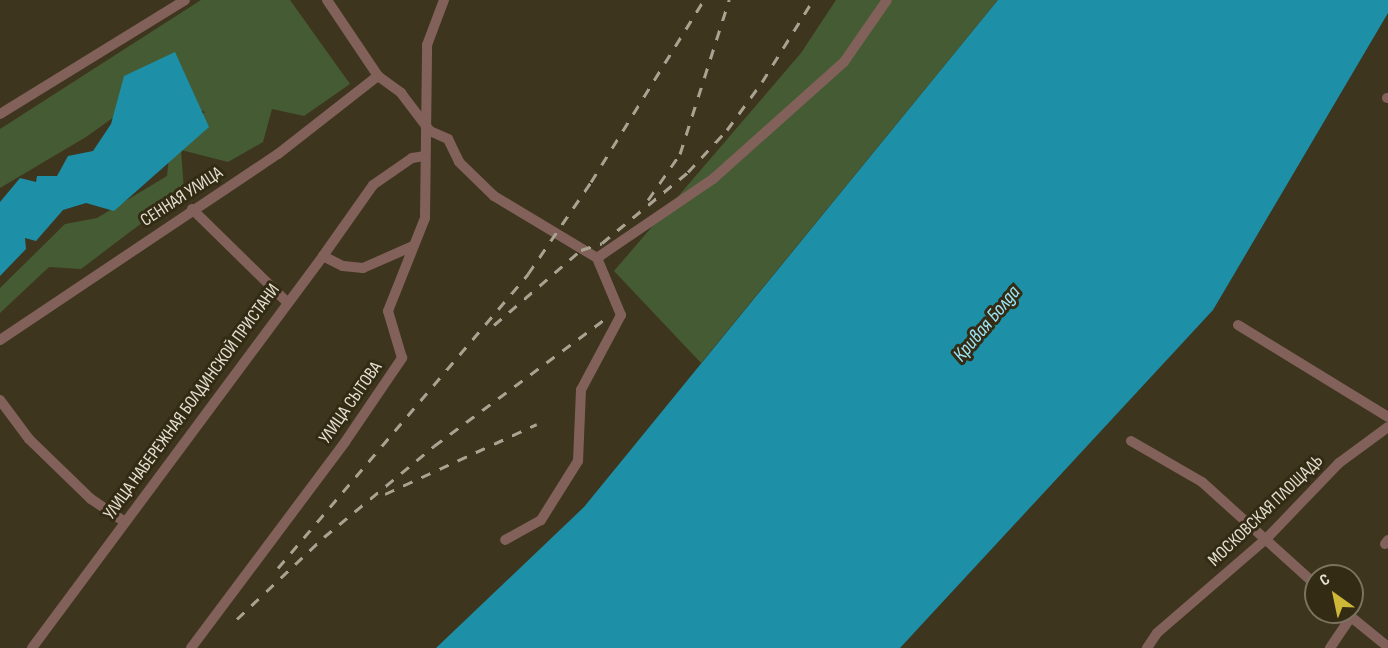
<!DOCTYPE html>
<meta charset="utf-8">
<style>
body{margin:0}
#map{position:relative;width:1388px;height:648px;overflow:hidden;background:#3e351e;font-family:"Sofia Sans Condensed",sans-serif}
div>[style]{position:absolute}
.green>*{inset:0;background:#455b33}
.water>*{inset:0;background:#1d8fa6}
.minor>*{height:10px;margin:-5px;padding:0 5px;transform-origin:5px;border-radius:5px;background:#82615a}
.rail>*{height:3px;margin-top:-1.5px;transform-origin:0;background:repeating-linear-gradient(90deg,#aaa392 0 10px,transparent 0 20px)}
span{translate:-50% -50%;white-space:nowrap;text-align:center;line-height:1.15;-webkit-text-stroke:6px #342b14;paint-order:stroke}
.street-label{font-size:18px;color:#e5e0d2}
.water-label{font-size:20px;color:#9ce6f9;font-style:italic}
.north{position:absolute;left:1304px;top:564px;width:60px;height:60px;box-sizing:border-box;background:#342b14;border:2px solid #7b7360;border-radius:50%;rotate:327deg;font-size:16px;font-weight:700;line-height:24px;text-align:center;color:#e5e0d2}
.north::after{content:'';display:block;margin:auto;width:21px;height:27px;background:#ceb837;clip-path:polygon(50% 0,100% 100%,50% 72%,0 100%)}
</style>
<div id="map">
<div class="green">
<i style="clip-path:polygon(201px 0,290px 0,350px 84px,304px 116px,272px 109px,263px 142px,228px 162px,181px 150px,184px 191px,81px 269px,49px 267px,0 313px,0 288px,65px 224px,97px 218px,167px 176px,171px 140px,205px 112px,149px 92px,86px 137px,0 188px,0 129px)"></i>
<i style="clip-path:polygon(836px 0,998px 0,701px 363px,614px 271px,801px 53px)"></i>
</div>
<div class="water">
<i style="clip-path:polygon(998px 0,1388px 0,1388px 13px,1213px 310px,900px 648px,436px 648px,584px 507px)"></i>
<i style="clip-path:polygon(175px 52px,209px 127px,114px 211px,86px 203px,63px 210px,36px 241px,25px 238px,26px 249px,0 276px,0 202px,20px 178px,36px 182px,37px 176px,57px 176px,68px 156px,93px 151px,111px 124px,124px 76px)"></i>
</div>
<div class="minor">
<i style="left:327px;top:0;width:92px;rotate:56.1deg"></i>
<i style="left:378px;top:76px;width:29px;rotate:36deg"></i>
<i style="left:401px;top:93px;width:48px;rotate:52.7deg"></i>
<i style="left:430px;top:131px;width:20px;rotate:24deg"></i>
<i style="left:448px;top:139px;width:25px;rotate:64deg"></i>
<i style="left:459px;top:162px;width:49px;rotate:44.2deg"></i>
<i style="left:494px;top:196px;width:120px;rotate:31deg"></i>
<i style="left:597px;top:258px;width:62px;rotate:67.2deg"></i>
<i style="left:621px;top:315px;width:85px;rotate:118.1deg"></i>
<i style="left:581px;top:390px;width:71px;rotate:92.4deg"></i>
<i style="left:578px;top:461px;width:70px;rotate:122.1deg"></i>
<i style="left:541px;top:520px;width:41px;rotate:150.9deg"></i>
<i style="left:1387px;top:98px;width:1px"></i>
<i style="left:0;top:114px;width:217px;rotate:-31.6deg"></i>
<i style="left:192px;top:209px;width:132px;rotate:44.4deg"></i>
<i style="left:323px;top:256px;width:87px;rotate:-54.8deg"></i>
<i style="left:373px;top:185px;width:47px;rotate:-34.7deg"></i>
<i style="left:412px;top:158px;width:12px;rotate:-9deg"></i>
<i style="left:597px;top:258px;width:140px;rotate:-34.3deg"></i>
<i style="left:713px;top:179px;width:176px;rotate:-41.8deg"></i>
<i style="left:844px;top:62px;width:75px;rotate:-55.3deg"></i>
<i style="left:1238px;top:325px;width:176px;rotate:31.5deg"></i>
<i style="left:0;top:340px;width:334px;rotate:-33.8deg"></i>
<i style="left:278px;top:154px;width:127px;rotate:-38deg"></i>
<i style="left:0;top:400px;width:49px;rotate:53.4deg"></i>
<i style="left:29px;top:439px;width:86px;rotate:44.1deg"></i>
<i style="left:91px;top:499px;width:41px;rotate:34.1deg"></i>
<i style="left:1131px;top:441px;width:82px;rotate:30deg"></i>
<i style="left:1202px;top:482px;width:154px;rotate:42.1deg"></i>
<i style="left:1385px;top:544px;width:5px;rotate:-53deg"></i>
<i style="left:1345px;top:612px;width:55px;rotate:39.1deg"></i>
<i style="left:32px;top:648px;width:488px;rotate:-53.4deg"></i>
<i style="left:323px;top:256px;width:22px;rotate:27deg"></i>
<i style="left:343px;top:266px;width:20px;rotate:6deg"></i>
<i style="left:363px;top:268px;width:55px;rotate:-23.7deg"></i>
<i style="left:191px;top:648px;width:257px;rotate:-53.2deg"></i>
<i style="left:345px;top:442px;width:102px;rotate:-55.8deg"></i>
<i style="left:402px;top:358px;width:49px;rotate:-106.6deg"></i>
<i style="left:388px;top:311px;width:100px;rotate:-68.3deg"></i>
<i style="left:425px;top:218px;width:173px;rotate:-89.3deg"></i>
<i style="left:427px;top:45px;width:48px;rotate:-69.3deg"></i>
<i style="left:1147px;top:648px;width:18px;rotate:-56deg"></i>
<i style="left:1157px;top:633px;width:145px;rotate:-40.8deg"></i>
<i style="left:1267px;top:538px;width:104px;rotate:-46.2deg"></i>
<i style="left:1339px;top:463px;width:61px;rotate:-36.3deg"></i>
<i style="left:1330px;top:648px;width:36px;rotate:-56deg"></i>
</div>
<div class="rail">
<i style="left:648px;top:200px;width:56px;rotate:-55.2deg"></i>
<i style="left:680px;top:154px;width:162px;rotate:-72.3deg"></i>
<i style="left:494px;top:325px;width:115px;rotate:-40.8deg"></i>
<i style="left:581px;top:250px;width:22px;rotate:-18deg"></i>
<i style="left:602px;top:243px;width:112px;rotate:-39.5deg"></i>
<i style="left:688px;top:172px;width:57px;rotate:-47.1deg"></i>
<i style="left:727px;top:130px;width:59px;rotate:-53.9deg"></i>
<i style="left:762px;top:82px;width:97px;rotate:-58.1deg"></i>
<i style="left:385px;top:494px;width:167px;rotate:-24.7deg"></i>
<i style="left:278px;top:568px;width:386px;rotate:-49.6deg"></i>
<i style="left:528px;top:274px;width:112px;rotate:-55.6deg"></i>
<i style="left:591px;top:182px;width:214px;rotate:-58.2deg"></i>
<i style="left:237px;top:619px;width:120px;rotate:-43.3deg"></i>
<i style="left:324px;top:537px;width:143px;rotate:-39.6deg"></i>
<i style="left:434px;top:446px;width:218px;rotate:-36.6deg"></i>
</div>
<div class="street-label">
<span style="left:182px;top:197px;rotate:-33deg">СЕННАЯ УЛИЦА</span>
<span style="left:192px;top:402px;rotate:-54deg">УЛИЦА НАБЕРЕЖНАЯ БОЛДИНСКОЙ ПРИСТАНИ</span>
<span style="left:351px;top:403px;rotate:-55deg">УЛИЦА СЫТОВА</span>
<span style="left:1266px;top:511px;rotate:-44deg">МОСКОВСКАЯ ПЛОЩАДЬ</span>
</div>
<div class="water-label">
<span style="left:987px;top:324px;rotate:-50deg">Кривая Болда</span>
</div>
<div class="north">С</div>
</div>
